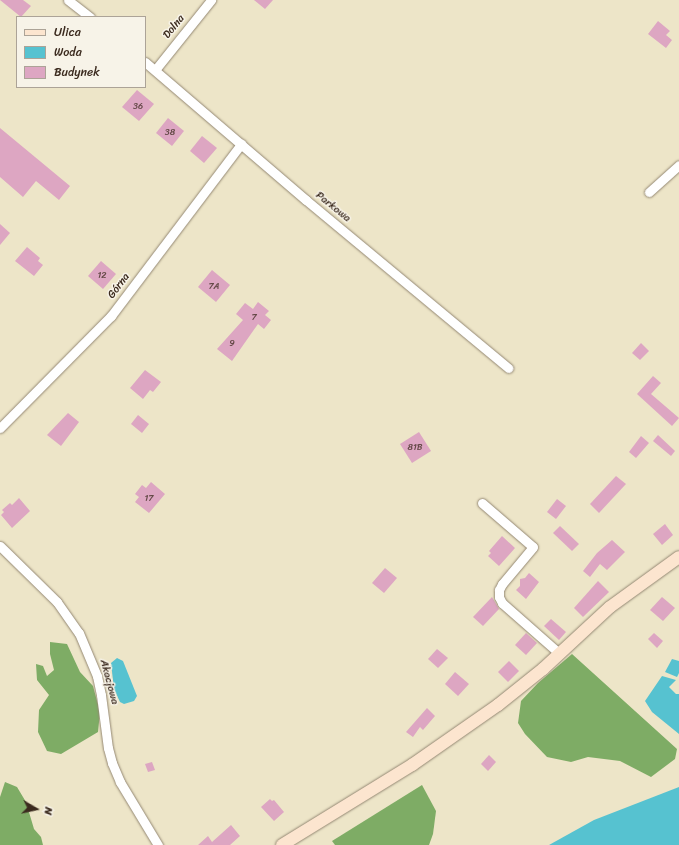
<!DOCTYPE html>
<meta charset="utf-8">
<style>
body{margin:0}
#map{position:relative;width:679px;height:845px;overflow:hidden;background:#ede5c8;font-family:Sriracha,sans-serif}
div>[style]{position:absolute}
.forest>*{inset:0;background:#7eac65}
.water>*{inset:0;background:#56c2d0}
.building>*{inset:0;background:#dda6c2}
.roads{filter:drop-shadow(0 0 1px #948873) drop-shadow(0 0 1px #948873)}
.street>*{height:9px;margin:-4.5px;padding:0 4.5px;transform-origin:4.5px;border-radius:4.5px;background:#fff}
.secondary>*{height:12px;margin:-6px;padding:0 6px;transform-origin:6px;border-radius:6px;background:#fce5cf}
span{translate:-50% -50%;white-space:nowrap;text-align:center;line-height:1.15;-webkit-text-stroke:3px #f7f3e8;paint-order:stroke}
.number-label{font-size:9px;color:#644947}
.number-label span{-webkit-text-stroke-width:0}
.street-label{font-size:11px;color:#3b2a1e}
.legend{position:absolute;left:16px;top:16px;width:130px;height:72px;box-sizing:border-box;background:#f7f3e8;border:1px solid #aca397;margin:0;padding:5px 7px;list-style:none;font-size:12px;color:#3b2a1e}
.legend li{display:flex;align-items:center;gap:8px;height:20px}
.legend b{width:20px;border:1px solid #aca397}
.north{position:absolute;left:16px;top:789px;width:40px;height:40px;-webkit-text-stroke:3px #f7f3e8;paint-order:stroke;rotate:99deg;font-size:11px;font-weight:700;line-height:16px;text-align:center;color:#3b2a1e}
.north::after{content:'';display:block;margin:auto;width:14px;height:18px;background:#3b2a1e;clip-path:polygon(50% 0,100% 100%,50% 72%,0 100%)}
</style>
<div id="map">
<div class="forest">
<i style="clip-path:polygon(50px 642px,67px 644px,80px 672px,93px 686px,100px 712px,98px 732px,61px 754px,47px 751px,38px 732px,39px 710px,49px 695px,37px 680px,36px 664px,43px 666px,47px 676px,54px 670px,50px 654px)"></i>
<i style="clip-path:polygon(572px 654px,677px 749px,675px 759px,651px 777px,620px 761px,588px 757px,571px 762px,547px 757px,525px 734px,518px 723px,521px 701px,538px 683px)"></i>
<i style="clip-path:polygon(5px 782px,17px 787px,26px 802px,34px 829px,41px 837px,43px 845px,0 845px,0 797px)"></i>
<i style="clip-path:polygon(422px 785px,436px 811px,433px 834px,429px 845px,335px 845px,332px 841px)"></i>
</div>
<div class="water">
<i style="clip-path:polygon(117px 658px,123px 661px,137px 696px,134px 701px,124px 704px,120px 702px,114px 689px,111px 663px)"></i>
<i style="clip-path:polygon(672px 659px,679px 661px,679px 673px,677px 677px,665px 672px)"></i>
<i style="clip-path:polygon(662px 676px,676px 680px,669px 687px,676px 694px,679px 694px,679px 734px,652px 712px,645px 701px)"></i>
<i style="clip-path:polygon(679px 787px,679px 845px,549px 845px,594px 820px)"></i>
</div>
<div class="building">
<i style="clip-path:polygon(0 0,23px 0,31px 6px,21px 17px)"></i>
<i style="clip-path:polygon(254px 0,273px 0,265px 9px)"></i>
<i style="clip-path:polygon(658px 21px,670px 31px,666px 35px,672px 40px,666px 48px,648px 34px)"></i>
<i style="clip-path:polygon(137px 90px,154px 104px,139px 121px,122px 107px)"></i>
<i style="clip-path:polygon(168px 118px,184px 131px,172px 146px,156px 133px)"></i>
<i style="clip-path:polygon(0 128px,70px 186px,59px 200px,36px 181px,23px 197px,0 177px)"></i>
<i style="clip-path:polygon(202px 136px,217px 148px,204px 163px,190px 151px)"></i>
<i style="clip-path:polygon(0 224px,10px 233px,0 245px)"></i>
<i style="clip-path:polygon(27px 247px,40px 258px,38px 261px,43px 265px,34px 276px,15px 261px)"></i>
<i style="clip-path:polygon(101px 261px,116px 274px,103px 289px,88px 276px)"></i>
<i style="clip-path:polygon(212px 270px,230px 285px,216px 302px,198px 287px)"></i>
<i style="clip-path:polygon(258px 302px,269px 311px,265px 315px,271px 320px,264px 329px,258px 324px,232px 361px,217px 349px,243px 320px,236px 314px,245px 303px,253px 309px)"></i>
<i style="clip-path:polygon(641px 343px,649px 351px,640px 360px,632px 353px)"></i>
<i style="clip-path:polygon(145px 370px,161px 382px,153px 392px,150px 390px,143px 399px,130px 388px)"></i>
<i style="clip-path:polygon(653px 376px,661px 383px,651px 394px,679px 418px,672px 426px,637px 394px)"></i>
<i style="clip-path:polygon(68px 413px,79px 422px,61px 446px,47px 435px)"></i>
<i style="clip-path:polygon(138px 415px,149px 424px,142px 433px,131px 424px)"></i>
<i style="clip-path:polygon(419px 432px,431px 451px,412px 463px,400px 444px)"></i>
<i style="clip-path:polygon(658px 435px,675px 451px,671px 456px,653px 441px)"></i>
<i style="clip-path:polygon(641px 436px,649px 443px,636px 458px,629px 452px)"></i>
<i style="clip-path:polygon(616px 476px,626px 484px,599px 513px,590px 504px)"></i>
<i style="clip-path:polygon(151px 482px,165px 494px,149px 513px,135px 502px,139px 497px,135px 494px,142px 485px,146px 488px)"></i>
<i style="clip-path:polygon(19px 498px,30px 511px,12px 528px,1px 515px,4px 512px,2px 510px,10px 503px,12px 505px)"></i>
<i style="clip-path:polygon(557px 499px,566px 506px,556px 519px,547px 512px)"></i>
<i style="clip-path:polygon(665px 524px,673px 535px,662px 545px,653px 534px)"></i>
<i style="clip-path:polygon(560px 526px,579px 544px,572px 551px,553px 533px)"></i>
<i style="clip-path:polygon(502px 536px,515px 548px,499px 566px,488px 556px,491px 553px,489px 551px)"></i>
<i style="clip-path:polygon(612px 540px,625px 552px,607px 570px,600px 564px,590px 577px,583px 571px,597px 553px)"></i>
<i style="clip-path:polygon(385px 568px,397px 578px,384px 593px,372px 583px)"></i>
<i style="clip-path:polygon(529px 573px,539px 582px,526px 599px,516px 590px,520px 586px,520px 579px,525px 578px)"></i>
<i style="clip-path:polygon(598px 581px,609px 592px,583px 617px,574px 608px)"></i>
<i style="clip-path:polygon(492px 597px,499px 609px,483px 626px,473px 617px)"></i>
<i style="clip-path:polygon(662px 597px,675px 608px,663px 621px,650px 610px)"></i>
<i style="clip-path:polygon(551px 619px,566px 632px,559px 640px,544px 626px)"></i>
<i style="clip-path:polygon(526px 633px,537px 643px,526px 655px,515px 645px)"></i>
<i style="clip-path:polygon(654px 633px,663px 641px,657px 648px,648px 639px)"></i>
<i style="clip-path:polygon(437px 649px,448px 658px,438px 668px,428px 659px)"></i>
<i style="clip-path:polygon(509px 661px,519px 671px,508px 682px,498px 672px)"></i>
<i style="clip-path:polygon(455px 672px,469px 684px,458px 696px,445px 684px)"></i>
<i style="clip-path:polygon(427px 708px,435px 716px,423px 730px,420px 727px,413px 737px,406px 732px)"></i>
<i style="clip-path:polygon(489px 755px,496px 762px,488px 771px,481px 764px)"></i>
<i style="clip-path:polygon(152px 762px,155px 770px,148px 772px,145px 764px)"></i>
<i style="clip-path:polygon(270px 799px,272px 801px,274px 800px,284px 812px,274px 821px,261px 807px)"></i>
<i style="clip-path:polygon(231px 825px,240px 836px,230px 845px,198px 845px,208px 836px,212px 842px)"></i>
</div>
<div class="roads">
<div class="street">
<i style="left:68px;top:0;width:28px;rotate:38deg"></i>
<i style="left:145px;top:62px;width:212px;rotate:40.6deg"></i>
<i style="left:306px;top:200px;width:263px;rotate:39.7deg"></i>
<i style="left:155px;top:70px;width:90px;rotate:-51.3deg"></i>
<i style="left:649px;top:192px;width:40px;rotate:-42deg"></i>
<i style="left:0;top:428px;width:158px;rotate:-45.3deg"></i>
<i style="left:111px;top:316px;width:216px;rotate:-52.9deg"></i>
<i style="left:482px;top:503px;width:67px;rotate:40.8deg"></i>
<i style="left:533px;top:547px;width:48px;rotate:130deg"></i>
<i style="left:502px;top:584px;width:7px;rotate:117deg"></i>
<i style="left:499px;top:590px;width:7px;rotate:90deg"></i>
<i style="left:499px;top:597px;width:7px;rotate:63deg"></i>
<i style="left:502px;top:603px;width:77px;rotate:41.3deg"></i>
<i style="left:0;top:546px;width:80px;rotate:44.5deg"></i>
<i style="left:57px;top:602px;width:38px;rotate:55deg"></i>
<i style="left:79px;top:633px;width:47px;rotate:67.3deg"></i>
<i style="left:97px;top:676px;width:19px;rotate:78deg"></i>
<i style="left:101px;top:695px;width:53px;rotate:82.5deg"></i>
<i style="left:108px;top:748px;width:16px;rotate:75deg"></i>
<i style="left:112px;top:763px;width:21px;rotate:67deg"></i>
<i style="left:120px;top:782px;width:74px;rotate:58.9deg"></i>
</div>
<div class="secondary">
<i style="left:282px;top:845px;width:153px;rotate:-31.6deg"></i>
<i style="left:412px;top:765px;width:105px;rotate:-34.9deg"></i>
<i style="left:498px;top:705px;width:58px;rotate:-38.7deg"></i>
<i style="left:543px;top:669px;width:91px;rotate:-42.8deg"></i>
<i style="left:610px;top:607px;width:85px;rotate:-35.9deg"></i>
</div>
</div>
<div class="number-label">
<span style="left:138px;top:106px">36</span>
<span style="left:170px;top:132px">38</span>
<span style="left:102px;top:275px">12</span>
<span style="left:214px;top:286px">7A</span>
<span style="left:254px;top:317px">7</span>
<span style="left:232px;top:343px">9</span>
<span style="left:415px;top:447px">81B</span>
<span style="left:149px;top:498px">17</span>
</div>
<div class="street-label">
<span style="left:174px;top:27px;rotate:-51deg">Dolna</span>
<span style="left:333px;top:207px;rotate:39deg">Parkowa</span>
<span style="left:119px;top:286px;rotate:-53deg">Górna</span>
<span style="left:109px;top:682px;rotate:75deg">Akacjowa</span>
</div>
<ul class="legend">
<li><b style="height:5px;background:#fce5cf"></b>Ulica</li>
<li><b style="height:11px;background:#56c2d0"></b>Woda</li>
<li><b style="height:11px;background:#dda6c2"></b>Budynek</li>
</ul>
<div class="north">N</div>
</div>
